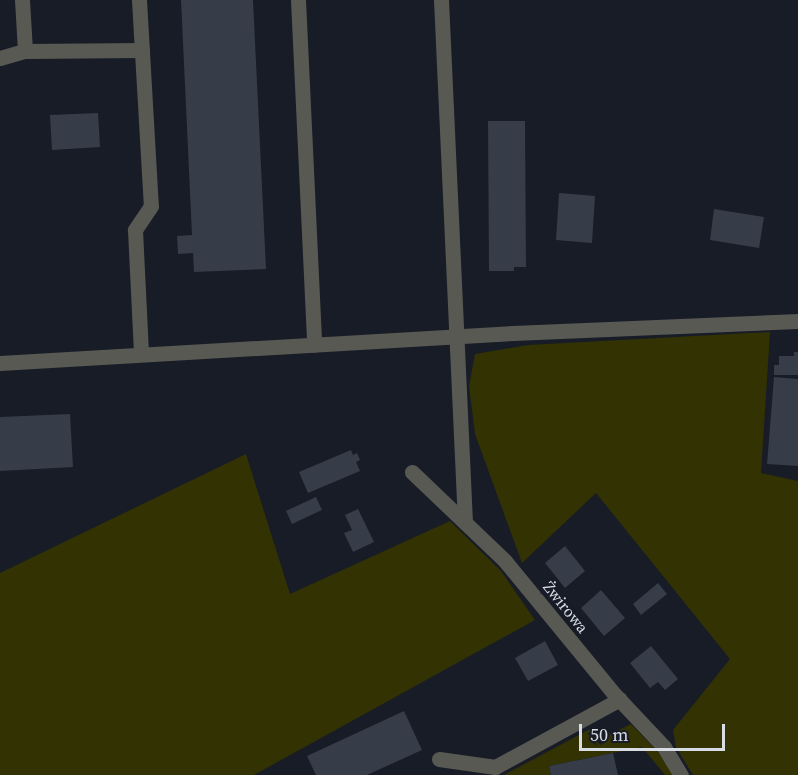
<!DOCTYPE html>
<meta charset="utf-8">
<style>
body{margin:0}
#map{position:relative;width:798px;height:775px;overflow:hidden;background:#171c27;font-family:"Source Serif 4",serif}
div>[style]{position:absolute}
.green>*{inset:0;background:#323203}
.building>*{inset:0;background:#363c48}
.minor>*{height:15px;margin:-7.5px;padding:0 7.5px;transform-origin:7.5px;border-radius:7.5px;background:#595953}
span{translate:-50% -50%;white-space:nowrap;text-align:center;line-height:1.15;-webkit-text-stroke:5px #171c27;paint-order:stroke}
.street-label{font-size:16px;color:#d8dce4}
.scale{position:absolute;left:579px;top:724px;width:146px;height:27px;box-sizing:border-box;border:3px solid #d8dce4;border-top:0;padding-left:8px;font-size:18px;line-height:21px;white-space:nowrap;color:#d8dce4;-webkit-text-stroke:4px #171c27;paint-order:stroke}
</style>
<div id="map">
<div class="green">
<i style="clip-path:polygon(770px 332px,761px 473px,798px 481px,798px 775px,693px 775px,676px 747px,673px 730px,730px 659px,596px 493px,522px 563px,475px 434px,469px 386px,475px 354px,528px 345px)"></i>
<i style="clip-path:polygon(246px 454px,290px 594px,450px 521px,501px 571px,535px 620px,254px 775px,0 775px,0 573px)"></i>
<i style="clip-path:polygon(631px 724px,659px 753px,674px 775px,665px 775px,642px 747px,549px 766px,551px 775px,504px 775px,590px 729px,600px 745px,606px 742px,604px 737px)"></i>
</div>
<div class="building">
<i style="clip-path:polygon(181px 0,253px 0,266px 269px,194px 272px,193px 253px,178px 254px,177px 236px,192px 235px)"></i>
<i style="clip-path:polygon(98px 113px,100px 147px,52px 150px,50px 115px)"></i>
<i style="clip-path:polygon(488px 121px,525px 121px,526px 267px,514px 267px,514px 271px,489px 271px)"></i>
<i style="clip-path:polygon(559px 193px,595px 196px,592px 243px,556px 240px)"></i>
<i style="clip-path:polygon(714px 209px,764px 217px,759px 248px,710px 240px)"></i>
<i style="clip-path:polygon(794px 352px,798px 352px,798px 375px,774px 375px,774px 365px,779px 365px,779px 356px,794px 356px)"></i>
<i style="clip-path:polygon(774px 377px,798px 379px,798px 466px,767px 464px)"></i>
<i style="clip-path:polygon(70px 414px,73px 467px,0 471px,0 417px)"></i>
<i style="clip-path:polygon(351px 450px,353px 455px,357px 453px,360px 460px,356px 462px,360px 471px,308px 493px,299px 472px)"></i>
<i style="clip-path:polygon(316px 497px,322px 510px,292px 524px,286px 511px)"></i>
<i style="clip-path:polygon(358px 509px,374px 542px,353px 552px,344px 533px,352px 530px,345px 515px)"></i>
<i style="clip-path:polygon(565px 546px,585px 571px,565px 588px,545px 563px)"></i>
<i style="clip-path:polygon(658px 583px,667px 594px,641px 615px,633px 604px)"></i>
<i style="clip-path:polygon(601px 590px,625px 618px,604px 636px,581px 608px)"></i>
<i style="clip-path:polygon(545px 641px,558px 665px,528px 681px,515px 658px)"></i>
<i style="clip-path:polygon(651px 646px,678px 679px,665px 690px,658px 682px,650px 688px,630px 663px)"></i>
<i style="clip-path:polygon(404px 711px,422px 750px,367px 775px,316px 775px,307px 756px)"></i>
<i style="clip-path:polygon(613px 753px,618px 775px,551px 775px,549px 766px)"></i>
</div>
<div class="minor">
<i style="left:22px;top:0;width:51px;rotate:86.6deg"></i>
<i style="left:25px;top:51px;width:117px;rotate:-0.5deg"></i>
<i style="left:139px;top:0;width:206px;rotate:86.7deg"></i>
<i style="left:151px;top:206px;width:29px;rotate:124deg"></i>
<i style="left:135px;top:230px;width:124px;rotate:87.2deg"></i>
<i style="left:298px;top:0;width:345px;rotate:87.3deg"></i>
<i style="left:441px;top:0;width:523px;rotate:87.37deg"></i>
<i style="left:0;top:58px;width:26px;rotate:-16deg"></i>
<i style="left:0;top:363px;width:514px;rotate:-3.35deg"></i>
<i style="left:513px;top:333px;width:285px;rotate:-2.4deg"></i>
<i style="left:412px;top:472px;width:129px;rotate:43.7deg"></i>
<i style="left:505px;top:561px;width:175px;rotate:50.6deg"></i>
<i style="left:616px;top:696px;width:70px;rotate:46.7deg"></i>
<i style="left:664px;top:747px;width:33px;rotate:59deg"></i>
<i style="left:439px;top:759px;width:57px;rotate:8.1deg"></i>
<i style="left:495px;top:767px;width:142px;rotate:-28.5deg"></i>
</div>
<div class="street-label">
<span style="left:566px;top:607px;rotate:51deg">Żwirowa</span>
</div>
<div class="scale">50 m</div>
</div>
